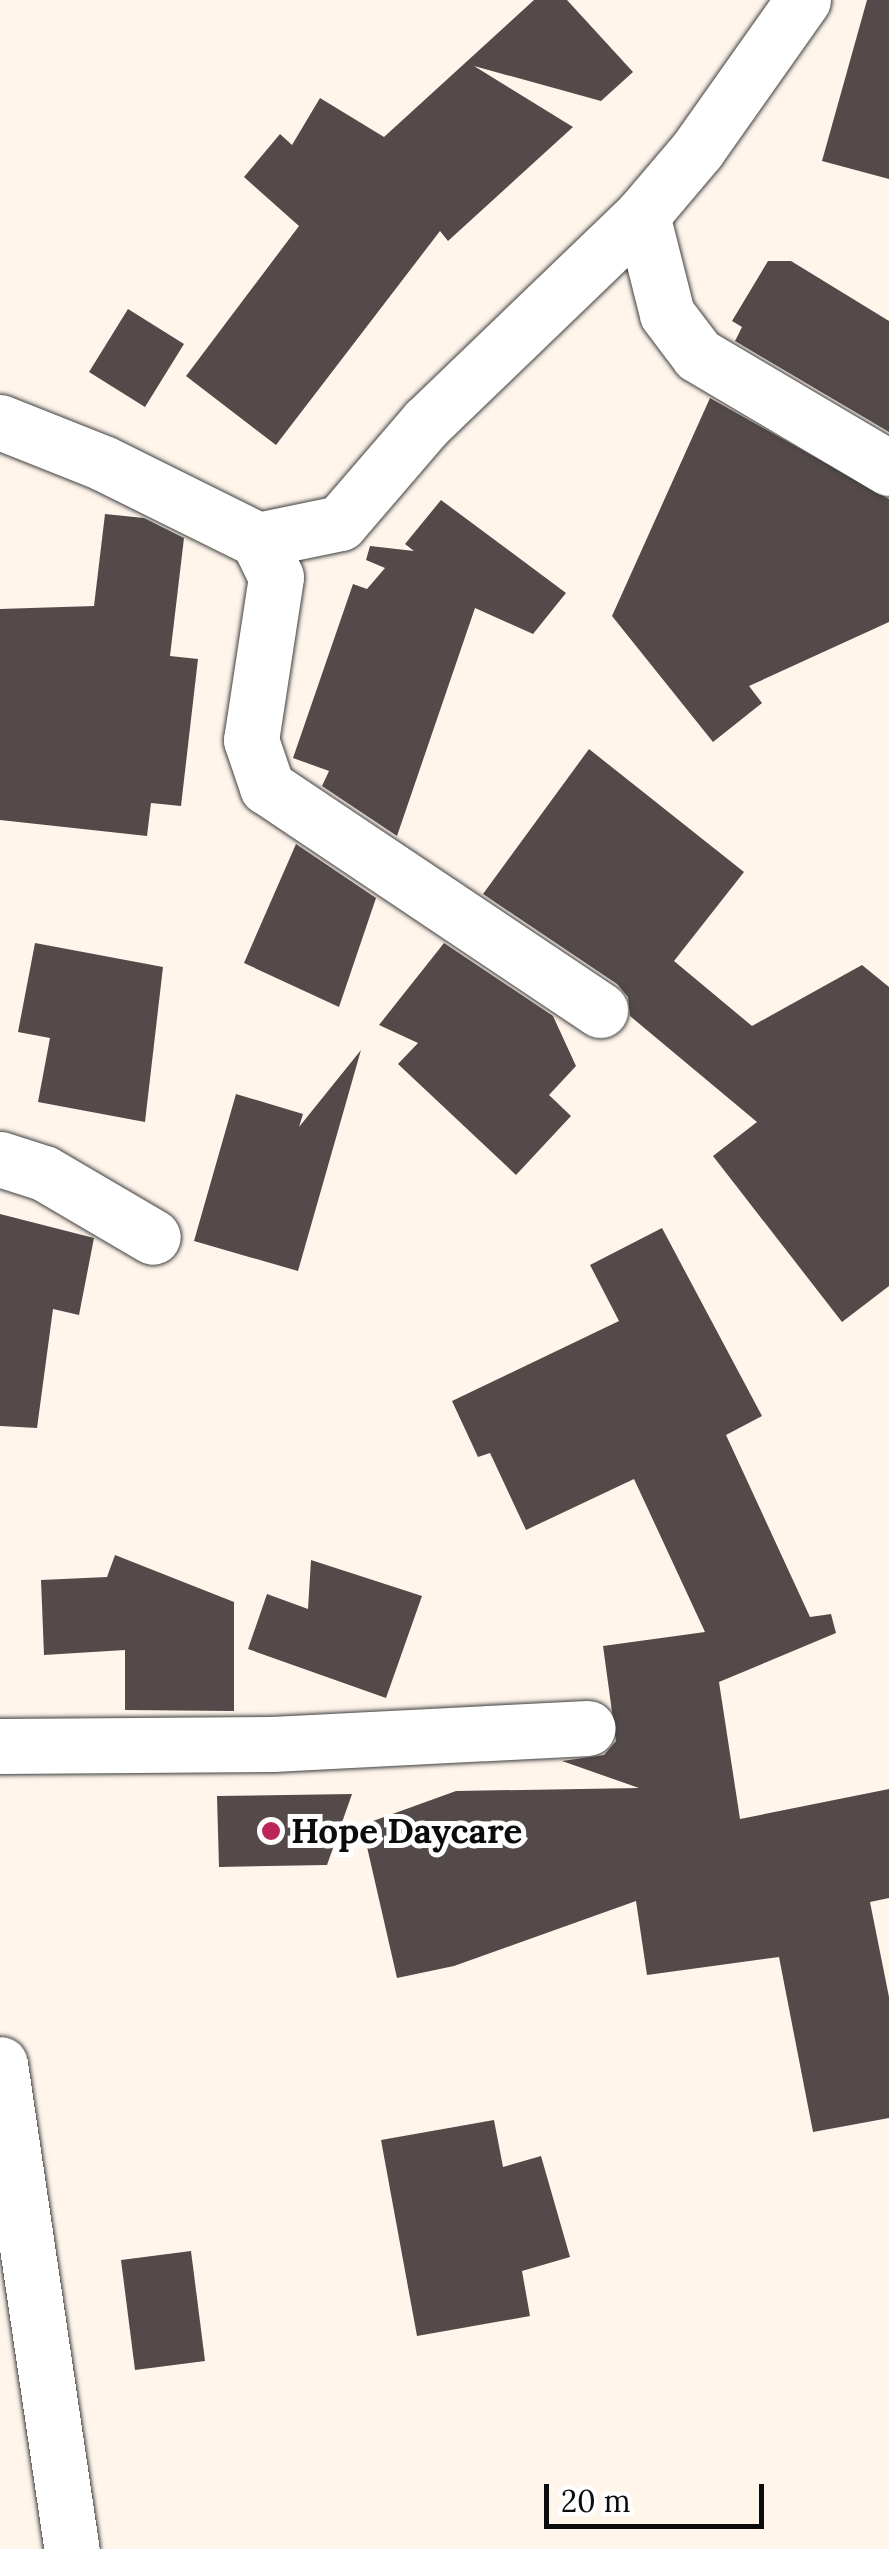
<!DOCTYPE html>
<style>
body{margin:0}
#map{position:relative;width:889px;height:2549px;overflow:hidden;background:#fff5eb;font-family:Lora,serif}
div>[style]{position:absolute}
.building>*{inset:0;background:#544a49}
.roads{filter:drop-shadow(0 0 2px #3f3f3f) drop-shadow(0 0 2px #3f3f3f)}
.minor>*{height:55px;margin:-27.5px;padding:0 27.5px;transform-origin:27.5px;border-radius:27.5px;background:#fff}
.dots>*{width:28px;height:28px;translate:-50% -50%;box-sizing:border-box;border:5px solid #fff;border-radius:50%}
span{translate:-50% -50%;white-space:nowrap;text-align:center;line-height:1.15;-webkit-text-stroke:10px #fff;paint-order:stroke}
.poi-label{font-size:35px;color:#0c0c0c;font-weight:700}
.left{translate:0 -50%;text-align:left}
.scale{position:absolute;left:544px;top:2484px;width:220px;height:45px;box-sizing:border-box;border:5px solid #0c0c0c;border-top:0;padding-left:12px;font-size:30px;line-height:35px;white-space:nowrap;color:#0c0c0c;-webkit-text-stroke:8px #fff;paint-order:stroke}
</style>
<div id="map">
<div class="building">
<i style="clip-path:polygon(534px 0,567px 0,633px 72px,601px 101px,474px 66px,573px 127px,448px 241px,440px 231px,276px 445px,186px 376px,299px 226px,244px 177px,280px 134px,292px 145px,320px 98px,384px 137px)"></i>
<i style="clip-path:polygon(867px 0,889px 0,889px 179px,822px 161px)"></i>
<i style="clip-path:polygon(768px 261px,791px 261px,889px 321px,889px 432px,735px 341px,742px 327px,732px 321px)"></i>
<i style="clip-path:polygon(128px 309px,184px 344px,145px 407px,89px 372px)"></i>
<i style="clip-path:polygon(710px 398px,889px 499px,889px 622px,749px 686px,762px 703px,713px 742px,612px 616px)"></i>
<i style="clip-path:polygon(441px 500px,566px 593px,533px 634px,475px 608px,397px 836px,322px 786px,329px 771px,293px 758px,353px 584px,367px 589px,385px 568px,366px 560px,370px 546px,414px 551px,405px 544px)"></i>
<i style="clip-path:polygon(105px 514px,144px 518px,184px 538px,170px 656px,198px 659px,181px 806px,151px 803px,147px 836px,0 820px,0 609px,94px 606px)"></i>
<i style="clip-path:polygon(589px 749px,744px 872px,674px 961px,752px 1026px,862px 965px,889px 987px,889px 1286px,842px 1322px,713px 1156px,757px 1122px,630px 1016px,628px 997px,617px 984px,483px 894px)"></i>
<i style="clip-path:polygon(296px 844px,376px 898px,339px 1007px,244px 963px)"></i>
<i style="clip-path:polygon(35px 943px,163px 967px,145px 1122px,38px 1102px,50px 1038px,18px 1032px)"></i>
<i style="clip-path:polygon(444px 943px,553px 1016px,576px 1066px,549px 1095px,571px 1116px,516px 1175px,398px 1064px,418px 1043px,379px 1025px)"></i>
<i style="clip-path:polygon(361px 1050px,298px 1271px,194px 1241px,236px 1094px,303px 1114px,299px 1127px)"></i>
<i style="clip-path:polygon(0 1214px,94px 1238px,79px 1315px,53px 1309px,37px 1428px,0 1426px)"></i>
<i style="clip-path:polygon(662px 1228px,762px 1416px,726px 1435px,810px 1617px,831px 1614px,836px 1633px,719px 1682px,740px 1819px,889px 1789px,889px 1898px,870px 1902px,889px 1997px,889px 2118px,813px 2132px,779px 1957px,647px 1975px,636px 1901px,454px 1966px,397px 1978px,362px 1825px,456px 1791px,639px 1788px,562px 1761px,604px 1755px,616px 1741px,603px 1646px,705px 1632px,634px 1479px,526px 1530px,490px 1453px,478px 1457px,452px 1401px,619px 1321px,590px 1265px)"></i>
<i style="clip-path:polygon(115px 1555px,234px 1602px,234px 1711px,125px 1710px,125px 1650px,44px 1655px,41px 1580px,107px 1577px)"></i>
<i style="clip-path:polygon(311px 1560px,422px 1596px,386px 1698px,248px 1649px,267px 1594px,308px 1609px)"></i>
<i style="clip-path:polygon(352px 1794px,327px 1865px,219px 1867px,217px 1796px)"></i>
<i style="clip-path:polygon(494px 2120px,503px 2167px,541px 2156px,570px 2257px,522px 2271px,530px 2316px,417px 2336px,381px 2140px)"></i>
<i style="clip-path:polygon(191px 2251px,205px 2361px,135px 2370px,121px 2260px)"></i>
</div>
<div class="roads">
<div class="minor">
<i style="left:803px;top:0;width:182px;rotate:125.2deg"></i>
<i style="left:698px;top:149px;width:87px;rotate:130.3deg"></i>
<i style="left:642px;top:215px;width:102px;rotate:75.8deg"></i>
<i style="left:667px;top:314px;width:51px;rotate:52.9deg"></i>
<i style="left:698px;top:355px;width:222px;rotate:30.6deg"></i>
<i style="left:0;top:422px;width:111px;rotate:21.7deg"></i>
<i style="left:103px;top:463px;width:173px;rotate:26.4deg"></i>
<i style="left:258px;top:540px;width:41px;rotate:64.1deg"></i>
<i style="left:276px;top:577px;width:165px;rotate:98.7deg"></i>
<i style="left:251px;top:740px;width:50px;rotate:71.2deg"></i>
<i style="left:267px;top:787px;width:401px;rotate:33.8deg"></i>
<i style="left:258px;top:540px;width:84px;rotate:-11.7deg"></i>
<i style="left:340px;top:523px;width:133px;rotate:-49.3deg"></i>
<i style="left:427px;top:422px;width:298px;rotate:-43.9deg"></i>
<i style="left:0;top:1159px;width:46px;rotate:17.7deg"></i>
<i style="left:44px;top:1173px;width:126px;rotate:30.4deg"></i>
<i style="left:0;top:1746px;width:272px;rotate:-0.4deg"></i>
<i style="left:272px;top:1744px;width:316px;rotate:-2.9deg"></i>
<i style="left:0;top:2064px;width:490px;rotate:81.6deg"></i>
</div>
</div>
<div class="dots">
<i style="left:271px;top:1831px;background:#ba2657"></i>
</div>
<div class="poi-label">
<span class="left" style="left:291px;top:1831px">Hope Daycare</span>
</div>
<div class="scale">20 m</div>
</div>
